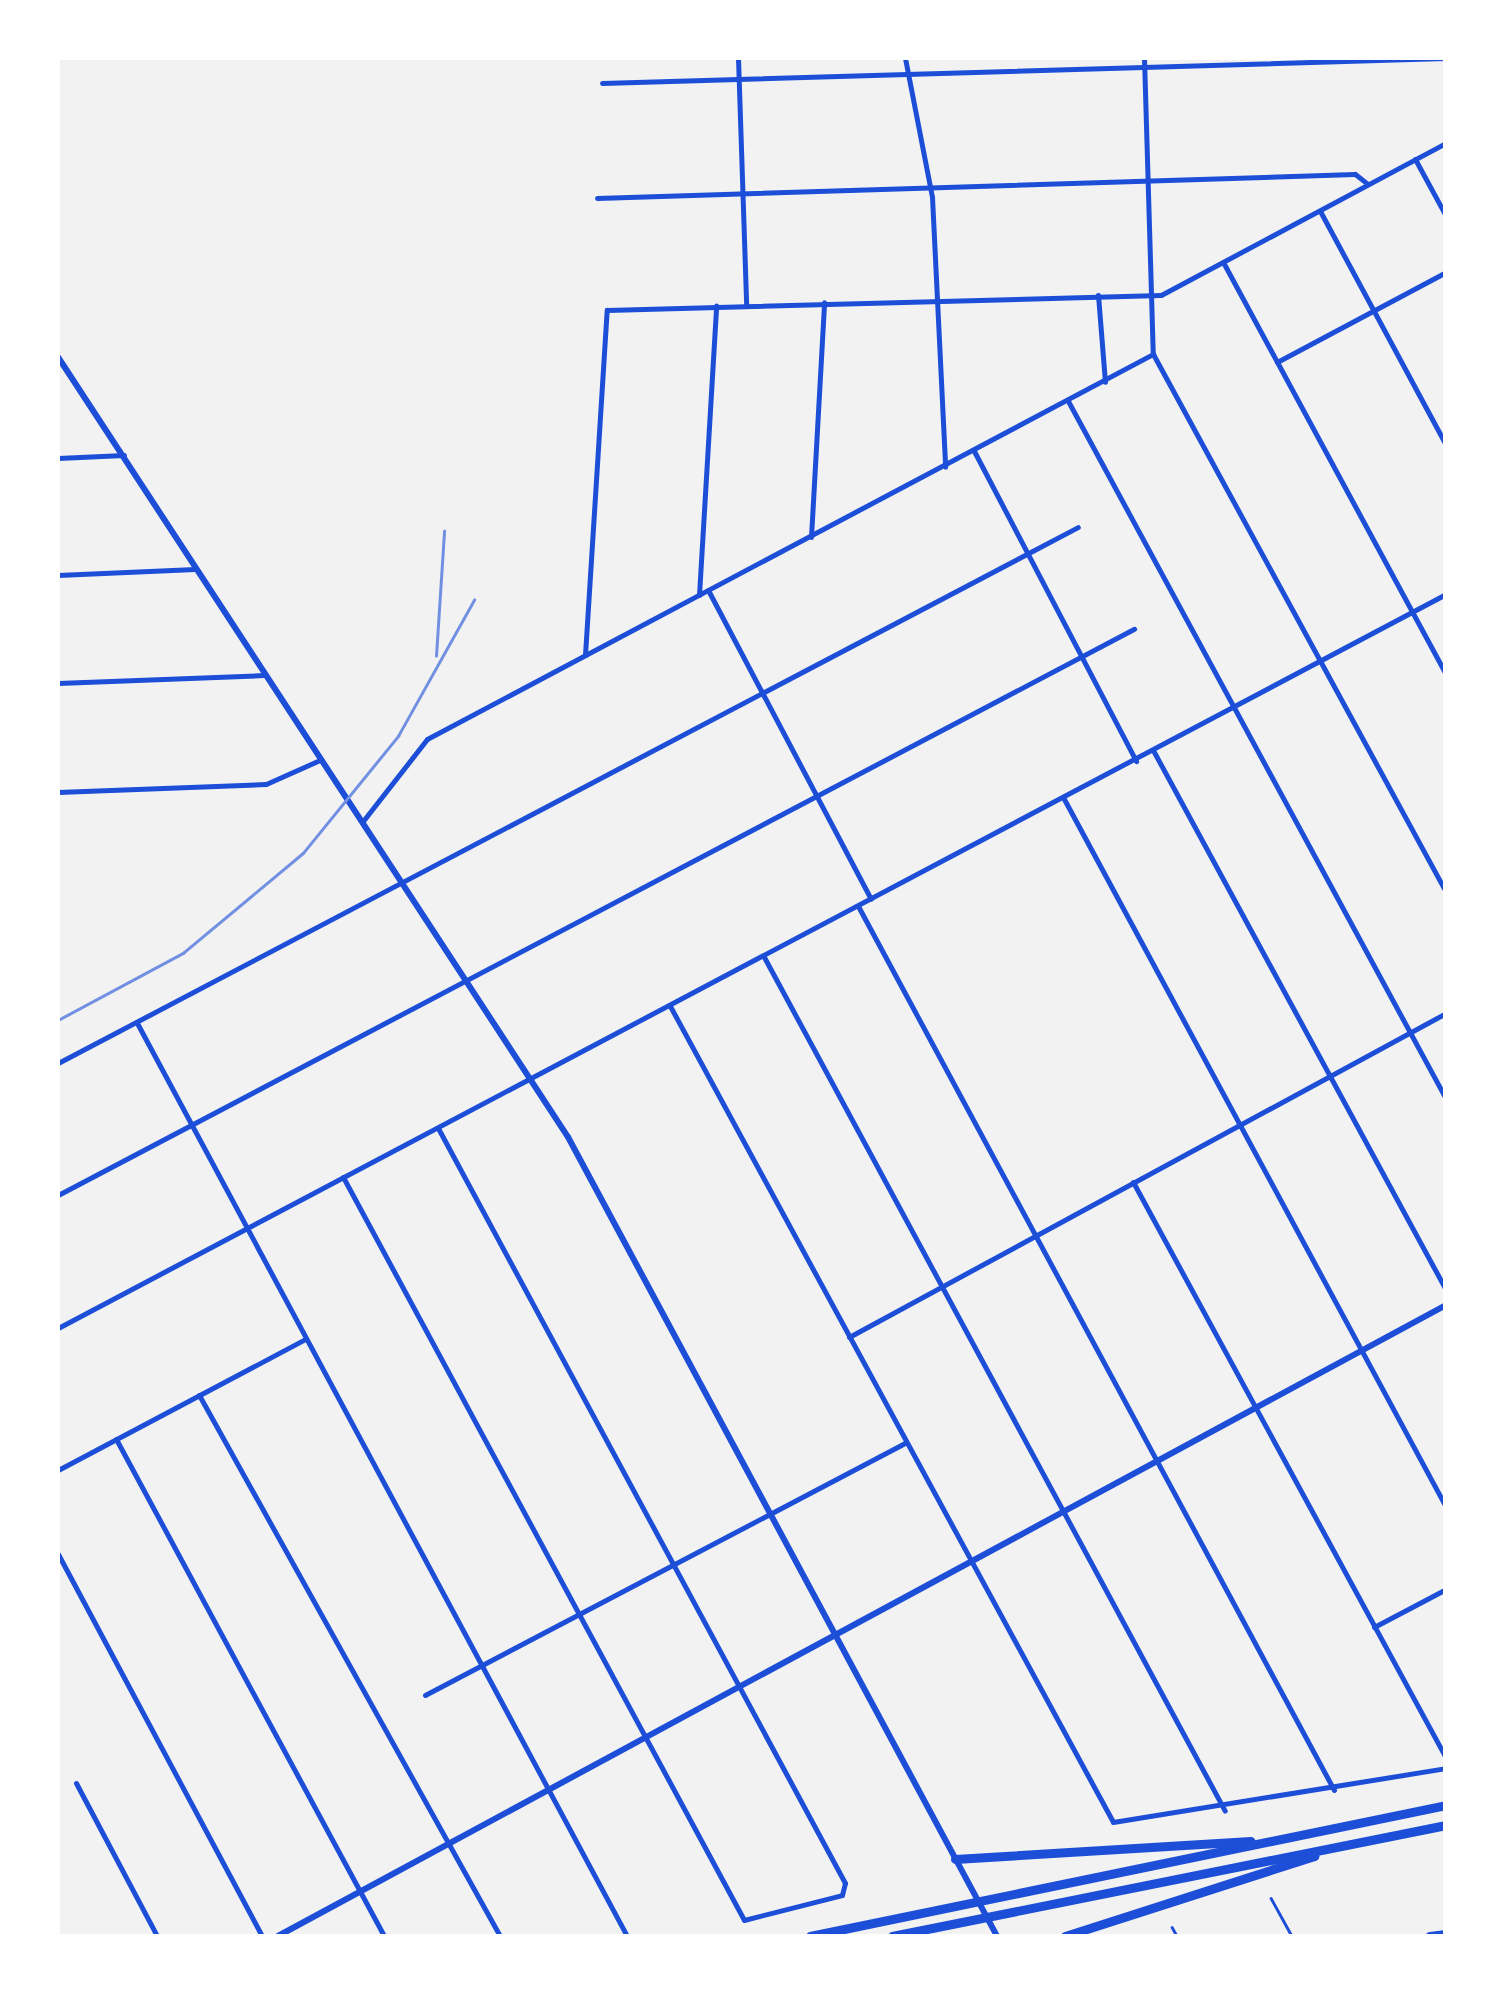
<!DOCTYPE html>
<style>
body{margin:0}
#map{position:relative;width:1503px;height:1994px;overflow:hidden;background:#f2f2f2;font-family:Quicksand,sans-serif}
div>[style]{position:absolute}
.service>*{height:2.5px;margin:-1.25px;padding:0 1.25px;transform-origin:1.25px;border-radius:1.25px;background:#1d4ed8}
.minor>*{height:5px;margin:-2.5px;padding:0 2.5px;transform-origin:2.5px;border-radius:2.5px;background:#1d4ed8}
.tertiary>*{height:6px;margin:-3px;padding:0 3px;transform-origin:3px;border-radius:3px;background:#1d4ed8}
.primary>*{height:8px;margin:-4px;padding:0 4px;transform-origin:4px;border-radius:4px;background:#1d4ed8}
.motorway>*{height:9px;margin:-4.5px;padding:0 4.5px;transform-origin:4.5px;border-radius:4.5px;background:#1d4ed8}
.rail>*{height:2.5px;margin:-1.25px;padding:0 1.25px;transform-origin:1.25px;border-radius:1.25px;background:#7290e2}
span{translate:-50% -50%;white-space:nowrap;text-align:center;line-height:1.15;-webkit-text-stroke:8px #fff;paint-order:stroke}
.frame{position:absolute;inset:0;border:60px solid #fff;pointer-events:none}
</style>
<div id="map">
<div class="service">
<i style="left:1271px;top:1898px;width:43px;rotate:61.1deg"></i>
<i style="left:1172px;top:1927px;width:10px;rotate:61deg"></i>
</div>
<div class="minor">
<i style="left:738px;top:58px;width:246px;rotate:88.1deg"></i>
<i style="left:905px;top:58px;width:142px;rotate:79deg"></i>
<i style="left:932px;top:197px;width:270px;rotate:87.2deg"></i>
<i style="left:1144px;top:58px;width:296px;rotate:88.3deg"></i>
<i style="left:1153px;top:354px;width:613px;rotate:61.43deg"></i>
<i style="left:602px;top:83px;width:844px;rotate:-1.7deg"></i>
<i style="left:1415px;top:159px;width:65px;rotate:61.5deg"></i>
<i style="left:597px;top:198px;width:758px;rotate:-1.81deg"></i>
<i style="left:1355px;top:174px;width:16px;rotate:38deg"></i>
<i style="left:1320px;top:211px;width:266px;rotate:61.7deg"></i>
<i style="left:1223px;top:262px;width:469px;rotate:61.6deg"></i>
<i style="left:1098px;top:295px;width:87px;rotate:85.4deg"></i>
<i style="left:1277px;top:362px;width:191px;rotate:-28deg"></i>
<i style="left:1068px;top:401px;width:794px;rotate:61.56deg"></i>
<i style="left:974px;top:451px;width:350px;rotate:62.4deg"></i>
<i style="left:58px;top:458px;width:66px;rotate:-2.6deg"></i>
<i style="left:811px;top:537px;width:235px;rotate:-86.8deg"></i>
<i style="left:58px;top:575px;width:137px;rotate:-2.5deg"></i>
<i style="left:708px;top:590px;width:349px;rotate:62.2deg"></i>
<i style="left:699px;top:595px;width:290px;rotate:-86.6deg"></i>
<i style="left:585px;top:655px;width:346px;rotate:-86.4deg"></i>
<i style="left:607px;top:310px;width:554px;rotate:-1.55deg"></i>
<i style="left:1161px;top:295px;width:323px;rotate:-28.1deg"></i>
<i style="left:58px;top:683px;width:206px;rotate:-2.2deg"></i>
<i style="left:1154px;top:752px;width:612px;rotate:61.51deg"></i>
<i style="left:58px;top:792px;width:208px;rotate:-2.2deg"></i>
<i style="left:266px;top:784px;width:59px;rotate:-24deg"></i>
<i style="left:1064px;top:799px;width:804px;rotate:61.65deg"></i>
<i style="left:363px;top:821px;width:104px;rotate:-52deg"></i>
<i style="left:427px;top:739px;width:822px;rotate:-27.94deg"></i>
<i style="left:858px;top:906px;width:1004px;rotate:61.7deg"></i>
<i style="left:764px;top:957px;width:970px;rotate:61.64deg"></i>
<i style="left:670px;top:1006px;width:928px;rotate:61.5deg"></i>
<i style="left:1113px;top:1822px;width:337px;rotate:-9.2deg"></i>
<i style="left:137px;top:1023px;width:1036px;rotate:61.78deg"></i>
<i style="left:58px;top:1063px;width:1152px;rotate:-27.72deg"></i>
<i style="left:343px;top:1177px;width:844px;rotate:61.64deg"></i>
<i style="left:744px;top:1920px;width:101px;rotate:-14.3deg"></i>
<i style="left:842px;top:1895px;width:12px;rotate:-76deg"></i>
<i style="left:845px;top:1883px;width:858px;rotate:-118.33deg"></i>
<i style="left:1133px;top:1182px;width:656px;rotate:61.48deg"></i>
<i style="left:58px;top:1195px;width:1216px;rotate:-27.75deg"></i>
<i style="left:58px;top:1328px;width:1570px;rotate:-27.87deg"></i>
<i style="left:849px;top:1337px;width:679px;rotate:-28.49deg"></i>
<i style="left:199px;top:1395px;width:619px;rotate:60.91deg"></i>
<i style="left:116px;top:1439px;width:565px;rotate:61.66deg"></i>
<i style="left:58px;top:1470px;width:278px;rotate:-27.9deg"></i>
<i style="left:58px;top:1554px;width:433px;rotate:61.9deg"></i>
<i style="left:1374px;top:1627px;width:81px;rotate:-27.8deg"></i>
<i style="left:425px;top:1695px;width:542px;rotate:-27.7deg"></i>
<i style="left:76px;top:1783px;width:173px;rotate:62.1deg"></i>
</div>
<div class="tertiary">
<i style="left:58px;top:357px;width:932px;rotate:56.82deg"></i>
<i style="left:568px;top:1137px;width:907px;rotate:61.77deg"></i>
<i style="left:278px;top:1936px;width:1328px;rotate:-28.38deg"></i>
</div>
<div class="primary">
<i style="left:1430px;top:1936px;width:16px;rotate:-7deg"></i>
</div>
<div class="motorway">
<i style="left:955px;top:1859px;width:296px;rotate:-3.5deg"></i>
<i style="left:810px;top:1936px;width:649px;rotate:-11.64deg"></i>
<i style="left:892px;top:1936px;width:565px;rotate:-11.33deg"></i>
<i style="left:1065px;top:1936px;width:262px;rotate:-17.8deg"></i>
</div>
<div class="rail">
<i style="left:436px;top:656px;width:125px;rotate:-86.3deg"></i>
<i style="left:58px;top:1020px;width:142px;rotate:-28.2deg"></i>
<i style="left:183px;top:953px;width:156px;rotate:-39.8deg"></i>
<i style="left:303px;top:853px;width:151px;rotate:-50.9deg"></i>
<i style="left:398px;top:736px;width:156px;rotate:-60.8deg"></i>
</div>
<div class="frame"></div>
</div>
